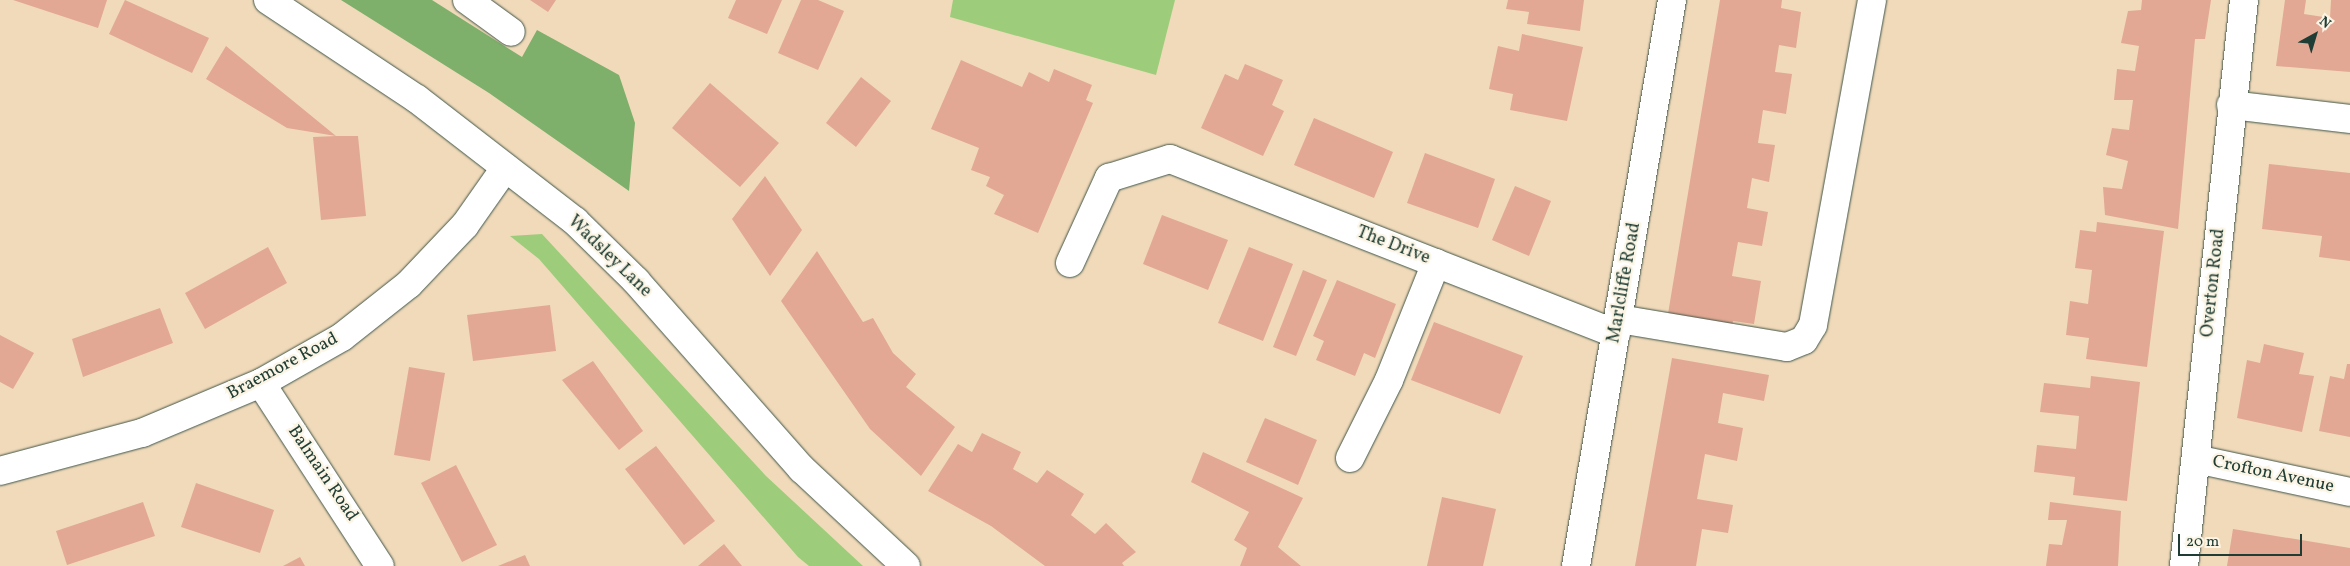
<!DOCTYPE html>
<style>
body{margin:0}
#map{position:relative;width:2350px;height:566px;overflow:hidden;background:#f1daba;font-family:Vollkorn,serif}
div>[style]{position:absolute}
.green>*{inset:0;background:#9dcd7b}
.forest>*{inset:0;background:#7eb06b}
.building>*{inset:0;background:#e2a893}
.roads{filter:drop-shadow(0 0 1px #3e5548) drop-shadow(0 0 1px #3e5548)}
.minor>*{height:28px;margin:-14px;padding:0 14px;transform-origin:14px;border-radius:14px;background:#fff}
span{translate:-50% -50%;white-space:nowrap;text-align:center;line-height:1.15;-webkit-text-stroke:4.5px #fcf5e5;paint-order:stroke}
.street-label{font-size:18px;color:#1f3d34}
.north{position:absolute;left:2290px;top:10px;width:50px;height:50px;-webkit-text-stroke:4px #fcf5e5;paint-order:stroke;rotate:39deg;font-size:14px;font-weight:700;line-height:20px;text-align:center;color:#1f3d34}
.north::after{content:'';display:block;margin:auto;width:18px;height:22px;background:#1f3d34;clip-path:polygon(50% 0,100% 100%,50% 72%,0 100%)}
.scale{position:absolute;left:2178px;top:534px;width:124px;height:22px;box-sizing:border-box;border:2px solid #1f3d34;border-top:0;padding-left:6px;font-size:15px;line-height:18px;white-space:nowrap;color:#1f3d34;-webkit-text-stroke:4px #fcf5e5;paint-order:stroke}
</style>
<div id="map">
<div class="green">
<i style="clip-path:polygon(953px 0,1175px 0,1156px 75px,950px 17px)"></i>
<i style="clip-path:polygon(542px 234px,766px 476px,863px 566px,809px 566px,798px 557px,539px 259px,510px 236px)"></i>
</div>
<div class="forest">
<i style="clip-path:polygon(341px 0,432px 0,522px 57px,537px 30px,619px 75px,635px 123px,629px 191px,489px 93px)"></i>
</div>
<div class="building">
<i style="clip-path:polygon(13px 0,107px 0,98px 28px)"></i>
<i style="clip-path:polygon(125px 0,209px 38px,192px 73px,109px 34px)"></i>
<i style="clip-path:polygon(530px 0,556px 0,548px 12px)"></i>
<i style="clip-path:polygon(736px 0,782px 0,767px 34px,728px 18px)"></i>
<i style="clip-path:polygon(801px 0,818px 0,844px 11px,818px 70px,778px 53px)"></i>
<i style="clip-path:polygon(1508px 0,1584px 0,1580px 31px,1527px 24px,1529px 12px,1506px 9px)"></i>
<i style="clip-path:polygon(1720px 0,1782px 0,1781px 8px,1801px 12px,1796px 48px,1779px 45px,1775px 72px,1792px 74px,1786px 114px,1763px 110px,1758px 143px,1775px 145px,1769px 182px,1752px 178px,1747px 208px,1768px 212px,1762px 246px,1738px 242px,1732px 276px,1761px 281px,1754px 324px,1733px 321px,1731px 336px,1666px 326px)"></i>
<i style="clip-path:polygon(2142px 0,2211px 0,2205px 39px,2195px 39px,2178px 229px,2105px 215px,2103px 187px,2122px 189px,2128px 161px,2106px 155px,2112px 128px,2129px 130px,2133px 100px,2114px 100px,2117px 69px,2135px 71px,2139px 46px,2121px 43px,2128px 11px,2141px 10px)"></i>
<i style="clip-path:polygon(2285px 0,2306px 0,2304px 14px,2330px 18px,2331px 0,2350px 0,2350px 72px,2276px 66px)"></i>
<i style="clip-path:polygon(1522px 34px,1583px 47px,1567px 121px,1510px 110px,1513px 94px,1489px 89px,1498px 46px,1519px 51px)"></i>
<i style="clip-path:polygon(226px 46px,336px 136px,358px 136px,366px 216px,321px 220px,313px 137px,336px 136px,287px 128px,206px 79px)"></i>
<i style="clip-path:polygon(961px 60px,1022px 87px,1029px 72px,1049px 82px,1054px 69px,1092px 85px,1086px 100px,1093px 103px,1038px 233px,994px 214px,1004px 195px,986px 186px,990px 177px,971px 170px,979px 148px,931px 129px)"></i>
<i style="clip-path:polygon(1245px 64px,1283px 80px,1272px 105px,1284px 111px,1263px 156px,1201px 128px,1225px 74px,1238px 80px)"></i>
<i style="clip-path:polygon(861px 77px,891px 101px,856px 147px,826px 123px)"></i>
<i style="clip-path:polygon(710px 83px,779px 143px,740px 187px,672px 128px)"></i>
<i style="clip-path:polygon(1314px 118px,1393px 152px,1374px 198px,1294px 165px)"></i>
<i style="clip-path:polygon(1425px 153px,1495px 179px,1478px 228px,1407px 203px)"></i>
<i style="clip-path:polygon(2269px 164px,2350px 173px,2350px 261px,2319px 257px,2322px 236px,2262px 229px)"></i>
<i style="clip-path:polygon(765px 176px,802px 230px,770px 276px,732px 219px)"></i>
<i style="clip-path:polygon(1515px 186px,1551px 201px,1529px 256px,1492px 240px)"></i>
<i style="clip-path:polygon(1162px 215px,1228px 240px,1208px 290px,1143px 264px)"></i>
<i style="clip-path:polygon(2097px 222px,2164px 231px,2147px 367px,2086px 359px,2089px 338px,2066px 335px,2070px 301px,2088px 304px,2092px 270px,2075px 268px,2080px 230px,2096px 232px)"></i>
<i style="clip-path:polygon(268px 247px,287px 283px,205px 329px,185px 293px)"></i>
<i style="clip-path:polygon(1249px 247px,1293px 264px,1263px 341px,1218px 323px)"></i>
<i style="clip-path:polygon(817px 251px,863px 322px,873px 318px,893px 353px,916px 374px,906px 387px,955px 427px,921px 476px,870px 429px,781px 301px)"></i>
<i style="clip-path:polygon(1303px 270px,1327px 280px,1296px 356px,1273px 347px)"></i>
<i style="clip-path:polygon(1337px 280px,1396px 304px,1375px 358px,1364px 353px,1355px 376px,1316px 360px,1324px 341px,1313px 336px)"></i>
<i style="clip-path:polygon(550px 305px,556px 351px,473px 361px,467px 315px)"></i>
<i style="clip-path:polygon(160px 308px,173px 343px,83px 377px,72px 339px)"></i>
<i style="clip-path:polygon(1434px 322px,1523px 356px,1500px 414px,1411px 380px)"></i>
<i style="clip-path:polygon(0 335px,34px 353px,13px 389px,0 382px)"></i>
<i style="clip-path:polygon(2264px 344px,2304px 353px,2299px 374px,2314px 376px,2302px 432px,2237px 418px,2247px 360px,2260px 363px)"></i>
<i style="clip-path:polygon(1672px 358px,1769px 375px,1764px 401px,1723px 393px,1718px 423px,1743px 428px,1737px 461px,1705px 454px,1697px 499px,1733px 505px,1728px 533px,1702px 529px,1696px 566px,1635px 566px)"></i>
<i style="clip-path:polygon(593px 361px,643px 431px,619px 450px,562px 380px)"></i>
<i style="clip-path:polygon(2347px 364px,2350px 364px,2350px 437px,2319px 431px,2330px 376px,2344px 379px)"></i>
<i style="clip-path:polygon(409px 367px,445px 373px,430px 461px,394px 455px)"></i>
<i style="clip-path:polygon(2091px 376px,2140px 382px,2127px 501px,2073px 495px,2075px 477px,2034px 472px,2037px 445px,2076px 449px,2079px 416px,2040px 412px,2044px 383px,2090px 388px)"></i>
<i style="clip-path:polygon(1265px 418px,1317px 440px,1298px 485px,1246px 462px)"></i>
<i style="clip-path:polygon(982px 433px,1021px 452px,1013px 469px,1037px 483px,1047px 470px,1084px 494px,1071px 515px,1095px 534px,1106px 523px,1136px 552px,1122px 563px,1124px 566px,1045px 566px,991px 526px,928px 491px,958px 444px,972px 452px)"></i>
<i style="clip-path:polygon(656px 446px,715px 521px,684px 545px,625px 469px)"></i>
<i style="clip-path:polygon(1203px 452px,1303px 498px,1278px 547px,1301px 566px,1240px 566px,1247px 548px,1234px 540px,1249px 512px,1191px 482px)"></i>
<i style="clip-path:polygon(456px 465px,497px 545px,462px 562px,421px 483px)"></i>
<i style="clip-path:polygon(196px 483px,274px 510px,260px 553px,181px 527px)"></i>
<i style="clip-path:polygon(1442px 497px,1496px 509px,1483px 566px,1427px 566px)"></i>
<i style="clip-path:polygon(143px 502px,155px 536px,67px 565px,56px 531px)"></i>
<i style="clip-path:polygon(2050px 502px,2121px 511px,2118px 566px,2046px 566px,2049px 544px,2062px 545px,2067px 520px,2048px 520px)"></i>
<i style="clip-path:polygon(2233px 529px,2350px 548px,2350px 566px,2227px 566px)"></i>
<i style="clip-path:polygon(724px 544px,742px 566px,698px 566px)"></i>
<i style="clip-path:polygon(525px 555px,530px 566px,498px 566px)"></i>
<i style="clip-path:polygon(300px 557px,305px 566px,283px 566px)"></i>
</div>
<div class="roads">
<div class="minor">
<i style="left:268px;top:0;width:179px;rotate:33.6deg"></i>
<i style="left:417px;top:99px;width:200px;rotate:37.7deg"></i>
<i style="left:575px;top:221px;width:86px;rotate:44.5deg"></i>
<i style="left:636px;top:281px;width:251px;rotate:48.6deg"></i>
<i style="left:802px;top:469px;width:142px;rotate:43deg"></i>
<i style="left:467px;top:0;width:54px;rotate:36deg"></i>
<i style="left:2231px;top:105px;width:120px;rotate:6.7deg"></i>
<i style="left:1070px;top:263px;width:94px;rotate:-65.4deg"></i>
<i style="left:1109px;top:178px;width:64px;rotate:-17.3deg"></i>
<i style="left:1170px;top:159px;width:479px;rotate:21.4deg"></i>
<i style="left:1619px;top:319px;width:170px;rotate:9.5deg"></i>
<i style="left:1787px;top:347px;width:18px;rotate:-22deg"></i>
<i style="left:1804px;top:340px;width:17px;rotate:-59deg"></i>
<i style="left:1813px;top:325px;width:330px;rotate:-79.7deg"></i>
<i style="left:261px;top:383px;width:218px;rotate:57deg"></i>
<i style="left:1350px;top:458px;width:87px;rotate:-63.4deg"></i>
<i style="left:1389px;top:380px;width:126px;rotate:-68.1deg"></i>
<i style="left:2196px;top:459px;width:157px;rotate:12.1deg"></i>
<i style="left:0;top:471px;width:147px;rotate:-15deg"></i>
<i style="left:142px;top:433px;width:129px;rotate:-22.8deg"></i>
<i style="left:261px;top:383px;width:93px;rotate:-29.6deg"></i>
<i style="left:342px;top:337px;width:85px;rotate:-38.3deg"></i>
<i style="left:409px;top:284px;width:81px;rotate:-46.5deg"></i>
<i style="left:465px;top:225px;width:70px;rotate:-54.9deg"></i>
<i style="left:1576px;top:566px;width:574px;rotate:-80.37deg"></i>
<i style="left:2184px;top:566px;width:569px;rotate:-83.95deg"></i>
</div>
</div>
<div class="street-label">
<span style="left:1393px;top:246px;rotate:21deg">The Drive</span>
<span style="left:609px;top:257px;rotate:44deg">Wadsley Lane</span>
<span style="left:1625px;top:283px;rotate:-80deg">Marlcliffe Road</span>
<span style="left:2214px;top:283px;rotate:-84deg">Overton Road</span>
<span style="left:283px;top:367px;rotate:-28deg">Braemore Road</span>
<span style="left:322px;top:474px;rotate:56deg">Balmain Road</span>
<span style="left:2273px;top:475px;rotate:12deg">Crofton Avenue</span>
</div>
<div class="north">N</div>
<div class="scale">20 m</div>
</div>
